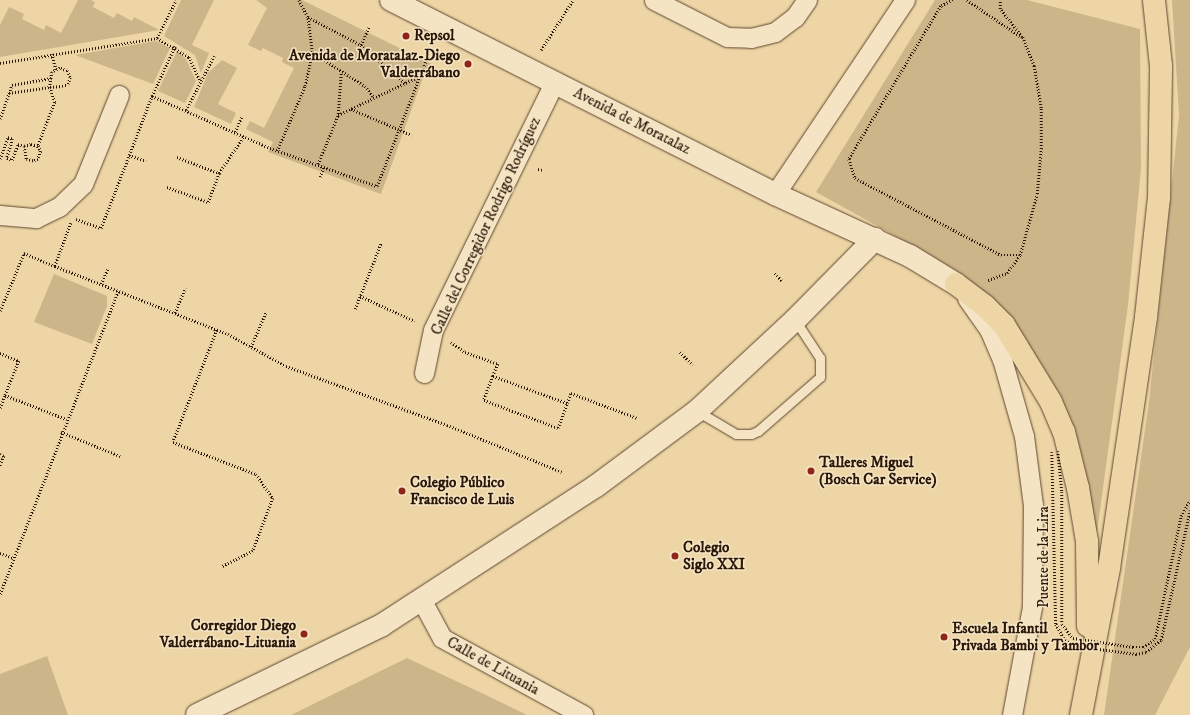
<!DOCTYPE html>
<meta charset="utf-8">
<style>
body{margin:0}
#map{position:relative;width:1190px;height:715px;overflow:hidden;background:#eed5a5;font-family:"IM FELL DW Pica",serif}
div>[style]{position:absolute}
.green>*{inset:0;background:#cdb58a}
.path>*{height:2.5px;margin-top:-1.25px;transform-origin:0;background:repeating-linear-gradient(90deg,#2b1708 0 1px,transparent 0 3px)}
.roads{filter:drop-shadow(0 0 1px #5c462f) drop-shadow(0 0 1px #5c462f)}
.lane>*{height:9px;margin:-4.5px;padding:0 4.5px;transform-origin:4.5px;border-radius:4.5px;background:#f4e4c4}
.street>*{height:19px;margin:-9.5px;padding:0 9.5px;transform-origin:9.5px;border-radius:9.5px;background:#f4e4c4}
.secondary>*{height:22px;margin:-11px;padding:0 11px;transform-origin:11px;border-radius:11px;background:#f4e4c4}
.highway>*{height:22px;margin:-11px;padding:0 11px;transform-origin:11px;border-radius:11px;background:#eed5a5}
.path-bridge>*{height:2.5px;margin-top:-1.25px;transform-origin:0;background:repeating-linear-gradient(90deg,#2b1708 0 1px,transparent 0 3px)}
.dots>*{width:11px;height:11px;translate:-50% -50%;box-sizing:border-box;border:2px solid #f4e4c4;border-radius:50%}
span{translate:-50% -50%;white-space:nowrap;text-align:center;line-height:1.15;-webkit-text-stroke:3px #f4e4c4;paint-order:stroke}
.poi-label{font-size:15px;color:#2b1708;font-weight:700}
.left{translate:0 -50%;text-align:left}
.right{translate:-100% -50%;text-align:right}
.street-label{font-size:15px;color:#2b1708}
</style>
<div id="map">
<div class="green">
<i style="clip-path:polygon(78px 0,91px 0,95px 2px,93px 7px,114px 18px,117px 13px,132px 21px,134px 17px,159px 30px,0 57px,0 25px,9px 7px,24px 14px,22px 19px,44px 30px,46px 25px,61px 33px)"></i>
<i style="clip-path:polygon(181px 0,214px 0,192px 45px,209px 53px,201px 73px,195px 55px,164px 36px)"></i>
<i style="clip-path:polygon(256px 0,302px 0,436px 66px,424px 75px,381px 194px,268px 152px,273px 142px,246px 129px,250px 121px,264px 128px,294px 68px,282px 62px,283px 58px,263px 48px,261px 51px,248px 45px,267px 8px)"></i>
<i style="clip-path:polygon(935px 0,1027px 0,1140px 29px,1141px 168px,1128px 305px,1097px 532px,1061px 396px,1010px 316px,940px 261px,816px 192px)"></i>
<i style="clip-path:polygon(1172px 0,1190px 0,1190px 647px,1155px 715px,1104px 715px,1149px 402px,1179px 115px)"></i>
<i style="clip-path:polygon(156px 41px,170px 48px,153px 84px,75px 55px)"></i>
<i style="clip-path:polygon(177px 51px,186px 59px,196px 81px,185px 103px,158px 91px)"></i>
<i style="clip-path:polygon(222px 60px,237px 68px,218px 104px,236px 113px,231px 124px,194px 107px,208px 73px)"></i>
<i style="clip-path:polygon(54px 274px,107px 296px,107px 306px,92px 344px,34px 322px)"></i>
<i style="clip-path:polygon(47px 656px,68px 715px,0 715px,0 674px)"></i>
<i style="clip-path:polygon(407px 658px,488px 696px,527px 715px,291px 715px)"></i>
</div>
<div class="path">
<i style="left:299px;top:0;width:19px;rotate:62deg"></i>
<i style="left:308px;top:17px;width:60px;rotate:27.8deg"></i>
<i style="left:361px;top:45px;width:58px;rotate:40.8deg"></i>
<i style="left:953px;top:0;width:13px;rotate:153deg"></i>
<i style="left:941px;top:6px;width:179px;rotate:121deg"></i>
<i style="left:849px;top:159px;width:20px;rotate:72deg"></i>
<i style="left:855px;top:178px;width:165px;rotate:27.8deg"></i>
<i style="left:1001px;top:255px;width:18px"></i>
<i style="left:967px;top:0;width:64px;rotate:34.2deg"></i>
<i style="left:157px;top:38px;width:42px;rotate:-63.4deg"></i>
<i style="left:361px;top:45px;width:20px;rotate:-66deg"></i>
<i style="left:541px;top:50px;width:59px;rotate:-57.4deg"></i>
<i style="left:312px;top:52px;width:63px;rotate:32.7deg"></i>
<i style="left:365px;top:86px;width:14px;rotate:51deg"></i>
<i style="left:52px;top:54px;width:16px;rotate:75deg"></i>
<i style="left:0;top:63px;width:159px;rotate:-9deg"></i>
<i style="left:157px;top:38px;width:37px;rotate:31deg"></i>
<i style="left:189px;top:57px;width:26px;rotate:65deg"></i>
<i style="left:9px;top:93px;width:41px;rotate:-8.3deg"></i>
<i style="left:50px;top:87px;width:12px;rotate:-5deg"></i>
<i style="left:62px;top:86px;width:6px;rotate:-18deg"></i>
<i style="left:68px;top:84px;width:7px;rotate:-74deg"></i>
<i style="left:70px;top:77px;width:7px;rotate:-117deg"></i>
<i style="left:67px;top:71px;width:8px;rotate:-157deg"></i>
<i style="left:60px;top:68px;width:9px;rotate:153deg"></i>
<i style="left:52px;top:72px;width:15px;rotate:98deg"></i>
<i style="left:50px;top:87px;width:16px;rotate:72deg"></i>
<i style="left:55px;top:102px;width:47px;rotate:111.1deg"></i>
<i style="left:152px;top:96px;width:129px;rotate:23.8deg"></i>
<i style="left:270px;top:148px;width:114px;rotate:19.6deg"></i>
<i style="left:377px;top:186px;width:141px;rotate:-68.7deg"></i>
<i style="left:351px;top:109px;width:66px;rotate:23.1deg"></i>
<i style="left:186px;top:110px;width:61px;rotate:-62.6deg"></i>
<i style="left:338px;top:114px;width:41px;rotate:-85.8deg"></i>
<i style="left:0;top:119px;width:36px;rotate:-71deg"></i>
<i style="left:12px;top:85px;width:40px;rotate:-10deg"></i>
<i style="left:235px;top:132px;width:17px;rotate:-66deg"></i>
<i style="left:277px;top:151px;width:71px;rotate:-66.7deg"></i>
<i style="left:305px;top:86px;width:35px;rotate:-78deg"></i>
<i style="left:312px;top:52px;width:35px;rotate:-97deg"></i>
<i style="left:129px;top:155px;width:18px;rotate:19deg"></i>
<i style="left:177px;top:157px;width:45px;rotate:20.9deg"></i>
<i style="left:219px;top:173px;width:45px;rotate:-56deg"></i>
<i style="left:0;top:159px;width:23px;rotate:-70deg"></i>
<i style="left:8px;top:137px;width:5px;rotate:22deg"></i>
<i style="left:13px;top:139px;width:20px;rotate:108deg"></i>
<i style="left:7px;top:158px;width:5px;rotate:22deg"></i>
<i style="left:12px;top:160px;width:17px;rotate:-69deg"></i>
<i style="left:18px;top:144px;width:6px;rotate:18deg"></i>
<i style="left:24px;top:146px;width:7px;rotate:-16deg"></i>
<i style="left:31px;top:144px;width:7px;rotate:16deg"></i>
<i style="left:38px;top:146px;width:6px;rotate:59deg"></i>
<i style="left:41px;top:151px;width:9px;rotate:111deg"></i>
<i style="left:38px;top:159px;width:5px;rotate:158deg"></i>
<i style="left:33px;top:161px;width:7px;rotate:-164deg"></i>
<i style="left:26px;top:159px;width:13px;rotate:-99deg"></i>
<i style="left:318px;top:164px;width:53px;rotate:-67.8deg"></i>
<i style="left:338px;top:115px;width:91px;rotate:-25.4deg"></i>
<i style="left:538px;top:169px;width:4px;rotate:14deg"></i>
<i style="left:320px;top:177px;width:12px;rotate:-70deg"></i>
<i style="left:167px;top:187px;width:44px;rotate:20.1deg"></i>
<i style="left:208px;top:202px;width:31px;rotate:-69deg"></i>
<i style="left:76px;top:219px;width:27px;rotate:20deg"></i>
<i style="left:101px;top:228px;width:142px;rotate:-68.9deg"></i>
<i style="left:152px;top:96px;width:55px;rotate:-65.3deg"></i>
<i style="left:71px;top:223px;width:46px;rotate:110.4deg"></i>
<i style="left:55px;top:266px;width:186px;rotate:21.5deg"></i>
<i style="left:228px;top:334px;width:66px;rotate:28.9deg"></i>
<i style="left:286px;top:366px;width:171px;rotate:20.1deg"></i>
<i style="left:447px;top:425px;width:124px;rotate:22.2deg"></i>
<i style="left:775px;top:273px;width:12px;rotate:48deg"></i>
<i style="left:988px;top:280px;width:20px;rotate:-20deg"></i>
<i style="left:1007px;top:273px;width:22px;rotate:-54deg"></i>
<i style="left:1020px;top:255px;width:63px;rotate:-74.4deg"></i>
<i style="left:1037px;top:194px;width:45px;rotate:-84.9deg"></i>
<i style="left:1041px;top:149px;width:41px;rotate:-90deg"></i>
<i style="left:1041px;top:108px;width:43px;rotate:-99.5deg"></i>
<i style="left:1034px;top:66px;width:31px;rotate:-112deg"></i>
<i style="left:1022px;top:37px;width:36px;rotate:-128deg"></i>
<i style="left:1000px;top:9px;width:9px;rotate:-90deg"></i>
<i style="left:101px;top:284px;width:17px;rotate:-66deg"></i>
<i style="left:360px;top:296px;width:60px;rotate:24.4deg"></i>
<i style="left:355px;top:309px;width:71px;rotate:-68.5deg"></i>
<i style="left:0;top:311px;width:63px;rotate:-67.5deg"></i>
<i style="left:24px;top:253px;width:34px;rotate:23deg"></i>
<i style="left:175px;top:313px;width:27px;rotate:-68deg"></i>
<i style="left:217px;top:330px;width:120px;rotate:111.4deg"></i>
<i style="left:173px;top:442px;width:89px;rotate:21.1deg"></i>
<i style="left:256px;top:474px;width:29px;rotate:55deg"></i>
<i style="left:273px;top:498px;width:57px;rotate:110.7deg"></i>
<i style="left:253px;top:551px;width:35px;rotate:153deg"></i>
<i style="left:451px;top:342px;width:17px;rotate:36deg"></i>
<i style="left:465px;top:352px;width:35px;rotate:20deg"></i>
<i style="left:498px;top:364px;width:13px;rotate:113deg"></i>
<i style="left:493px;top:376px;width:79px;rotate:20deg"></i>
<i style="left:567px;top:403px;width:11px;rotate:-68deg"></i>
<i style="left:571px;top:393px;width:71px;rotate:20.7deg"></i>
<i style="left:251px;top:347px;width:38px;rotate:-67deg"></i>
<i style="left:680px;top:352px;width:18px;rotate:45deg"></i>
<i style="left:0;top:353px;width:21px;rotate:23deg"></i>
<i style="left:19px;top:361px;width:37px;rotate:112deg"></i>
<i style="left:493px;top:376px;width:26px;rotate:111deg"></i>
<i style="left:484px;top:400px;width:79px;rotate:20.7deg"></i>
<i style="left:558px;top:428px;width:27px;rotate:-70deg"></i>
<i style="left:0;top:408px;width:14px;rotate:-69deg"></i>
<i style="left:5px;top:395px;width:66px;rotate:21.5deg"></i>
<i style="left:61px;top:432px;width:64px;rotate:22.1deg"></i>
<i style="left:0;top:454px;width:4px;rotate:27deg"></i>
<i style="left:4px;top:456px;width:11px;rotate:112deg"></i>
<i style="left:0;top:553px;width:15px;rotate:20deg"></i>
<i style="left:0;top:594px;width:325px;rotate:-68.7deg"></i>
</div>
<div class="roads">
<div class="lane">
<i style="left:697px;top:411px;width:45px;rotate:30.5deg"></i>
<i style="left:736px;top:434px;width:15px"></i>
<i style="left:751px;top:434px;width:8px;rotate:-23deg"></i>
<i style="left:758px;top:431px;width:82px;rotate:-41.1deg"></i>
<i style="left:820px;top:377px;width:19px;rotate:-90deg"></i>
<i style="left:820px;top:358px;width:45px;rotate:-123.3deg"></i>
</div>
<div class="street">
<i style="left:654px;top:0;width:82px;rotate:26.9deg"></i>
<i style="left:727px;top:37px;width:24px;rotate:2deg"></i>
<i style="left:751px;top:38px;width:25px;rotate:-14deg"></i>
<i style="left:775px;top:32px;width:25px;rotate:-37deg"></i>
<i style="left:795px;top:17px;width:21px;rotate:-55deg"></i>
<i style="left:775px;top:194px;width:234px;rotate:-56.2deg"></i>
<i style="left:0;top:215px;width:36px;rotate:5deg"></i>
<i style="left:36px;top:218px;width:25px;rotate:-26deg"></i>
<i style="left:59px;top:207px;width:33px;rotate:-44deg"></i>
<i style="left:83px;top:184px;width:96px;rotate:-68deg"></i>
<i style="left:967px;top:298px;width:38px;rotate:55deg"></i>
<i style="left:989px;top:329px;width:33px;rotate:67deg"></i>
<i style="left:1002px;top:359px;width:80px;rotate:74.1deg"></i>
<i style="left:1024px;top:436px;width:70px;rotate:82.6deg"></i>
<i style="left:1033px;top:505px;width:102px;rotate:90.6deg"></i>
<i style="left:1032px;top:607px;width:110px;rotate:100.5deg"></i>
<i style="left:424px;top:373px;width:44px;rotate:-78.2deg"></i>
<i style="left:433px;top:330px;width:277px;rotate:-63.9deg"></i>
<i style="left:421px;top:599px;width:44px;rotate:61.7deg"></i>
<i style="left:442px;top:638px;width:161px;rotate:28.6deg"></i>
</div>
<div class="secondary">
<i style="left:391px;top:0;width:430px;rotate:26.8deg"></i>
<i style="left:775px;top:194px;width:149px;rotate:24.7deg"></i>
<i style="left:910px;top:256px;width:54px;rotate:31.3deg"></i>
<i style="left:197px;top:715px;width:206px;rotate:-25.9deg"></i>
<i style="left:382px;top:625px;width:255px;rotate:-33deg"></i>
<i style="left:596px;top:486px;width:126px;rotate:-36.6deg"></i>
<i style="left:697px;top:411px;width:134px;rotate:-42.9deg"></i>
<i style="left:795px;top:320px;width:114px;rotate:-45.4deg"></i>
</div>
<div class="highway">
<i style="left:956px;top:284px;width:36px;rotate:37deg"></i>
<i style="left:985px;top:306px;width:27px;rotate:45deg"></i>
<i style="left:1004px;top:325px;width:90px;rotate:58.6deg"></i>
<i style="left:1051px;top:402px;width:33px;rotate:67deg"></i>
<i style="left:1064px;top:432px;width:58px;rotate:76deg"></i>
<i style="left:1078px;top:488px;width:54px;rotate:80.4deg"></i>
<i style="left:1087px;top:541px;width:85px;rotate:89.3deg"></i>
<i style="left:1081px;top:715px;width:150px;rotate:-79.2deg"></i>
<i style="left:1109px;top:568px;width:254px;rotate:-81.6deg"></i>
<i style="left:1146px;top:317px;width:120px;rotate:-83.8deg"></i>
<i style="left:1159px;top:198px;width:132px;rotate:-89.1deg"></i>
<i style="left:1161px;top:66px;width:66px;rotate:-96.1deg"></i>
</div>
</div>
<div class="path-bridge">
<i style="left:1058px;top:451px;width:41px;rotate:84.4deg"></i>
<i style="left:1062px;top:492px;width:132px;rotate:90deg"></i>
<i style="left:1062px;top:624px;width:18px;rotate:52deg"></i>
<i style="left:1073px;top:638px;width:61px;rotate:8.5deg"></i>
<i style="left:1133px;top:647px;width:10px"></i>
<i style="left:1143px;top:647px;width:14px;rotate:-34deg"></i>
<i style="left:1155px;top:639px;width:126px;rotate:-78.1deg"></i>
<i style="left:1181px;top:516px;width:18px;rotate:-61deg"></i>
<i style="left:1052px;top:452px;width:172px;rotate:88.7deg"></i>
<i style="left:1056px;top:624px;width:18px;rotate:61deg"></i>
<i style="left:1065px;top:640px;width:13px;rotate:29deg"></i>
<i style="left:1076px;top:646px;width:61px;rotate:7.6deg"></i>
<i style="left:1136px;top:654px;width:10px;rotate:-11deg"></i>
<i style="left:1146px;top:652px;width:19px;rotate:-39deg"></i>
<i style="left:1161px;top:640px;width:133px;rotate:-77.4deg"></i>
</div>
<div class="dots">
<i style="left:406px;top:36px;background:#8f2418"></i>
<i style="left:468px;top:64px;background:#8f2418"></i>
<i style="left:811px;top:471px;background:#8f2418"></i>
<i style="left:402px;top:491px;background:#8f2418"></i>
<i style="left:675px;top:556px;background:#8f2418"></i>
<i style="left:304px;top:634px;background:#8f2418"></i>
<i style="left:944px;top:637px;background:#8f2418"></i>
</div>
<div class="poi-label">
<span class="left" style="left:414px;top:36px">Repsol</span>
<span class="right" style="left:460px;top:64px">Avenida de Moratalaz-Diego<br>Valderrábano</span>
<span class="left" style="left:819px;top:471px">Talleres Miguel<br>(Bosch Car Service)</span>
<span class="left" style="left:410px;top:491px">Colegio Público<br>Francisco de Luis</span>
<span class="left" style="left:683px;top:556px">Colegio<br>Siglo XXI</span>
<span class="right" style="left:296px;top:634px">Corregidor Diego<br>Valderrábano-Lituania</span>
<span class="left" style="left:952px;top:637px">Escuela Infantil<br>Privada Bambi y Tambor</span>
</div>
<div class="street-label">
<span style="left:632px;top:121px;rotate:27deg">Avenida de Moratalaz</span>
<span style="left:486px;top:226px;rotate:-65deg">Calle del Corregidor Rodrigo Rodríguez</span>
<span style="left:1044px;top:557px;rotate:-90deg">Puente de la Lira</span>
<span style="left:493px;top:666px;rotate:29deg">Calle de Lituania</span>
</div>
</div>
